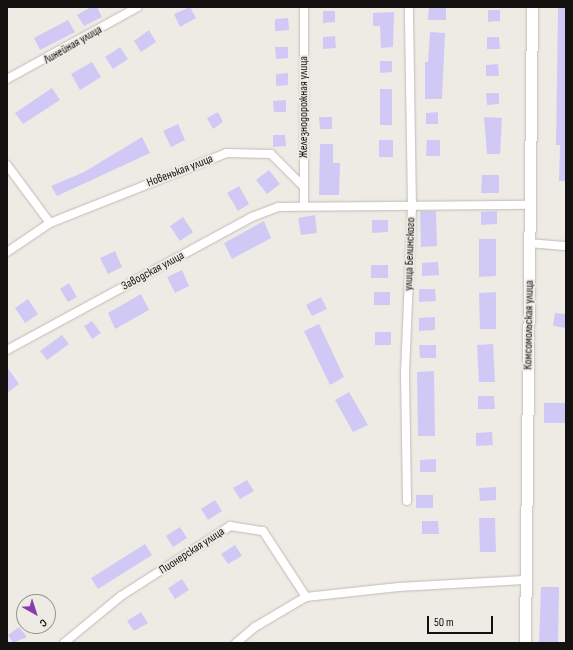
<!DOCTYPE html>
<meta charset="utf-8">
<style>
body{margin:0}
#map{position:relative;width:573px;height:650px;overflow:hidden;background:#eeebe5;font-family:"Sofia Sans Condensed",sans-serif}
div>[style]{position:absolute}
.building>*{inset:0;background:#d1c9f5}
.roads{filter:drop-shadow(0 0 1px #bebbb5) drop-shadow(0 0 1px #bebbb5)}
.street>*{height:8px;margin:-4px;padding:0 4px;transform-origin:4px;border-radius:4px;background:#fff}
.secondary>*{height:11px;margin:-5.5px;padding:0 5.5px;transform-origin:5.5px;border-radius:5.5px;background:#fff}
span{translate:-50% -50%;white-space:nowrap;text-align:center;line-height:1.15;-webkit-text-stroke:4px #eeebe5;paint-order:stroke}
.street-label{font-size:12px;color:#131210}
.frame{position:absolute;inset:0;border:8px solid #131210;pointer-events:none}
.north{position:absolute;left:16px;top:594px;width:40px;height:40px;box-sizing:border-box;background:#eeebe5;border:1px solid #969490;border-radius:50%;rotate:141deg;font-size:11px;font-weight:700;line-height:16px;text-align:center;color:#131210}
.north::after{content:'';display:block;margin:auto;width:14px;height:18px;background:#8b3cac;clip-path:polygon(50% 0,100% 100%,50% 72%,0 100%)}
.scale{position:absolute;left:427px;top:616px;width:66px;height:18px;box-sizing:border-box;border:2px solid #131210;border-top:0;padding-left:5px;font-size:12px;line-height:14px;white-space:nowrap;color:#131210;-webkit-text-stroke:3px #eeebe5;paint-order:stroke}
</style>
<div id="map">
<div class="building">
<i style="clip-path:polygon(91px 7px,97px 7px,102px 17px,84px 26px,77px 15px)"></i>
<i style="clip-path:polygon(190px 7px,196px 18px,180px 27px,174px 14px)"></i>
<i style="clip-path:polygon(429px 7px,446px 7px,446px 20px,428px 20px)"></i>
<i style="clip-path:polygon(558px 7px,566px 7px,566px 181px,559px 181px,560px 145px,556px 145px)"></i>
<i style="clip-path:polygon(488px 10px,500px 10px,500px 21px,488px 22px)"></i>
<i style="clip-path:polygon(323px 11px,335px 11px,335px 22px,323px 23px)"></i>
<i style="clip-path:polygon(394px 12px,393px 47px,381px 48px,380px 26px,373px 26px,373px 13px)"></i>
<i style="clip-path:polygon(288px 18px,289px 30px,275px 31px,275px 19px)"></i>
<i style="clip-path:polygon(68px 20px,75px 32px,40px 50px,34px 38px)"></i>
<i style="clip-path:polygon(149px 30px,156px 42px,141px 52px,134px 41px)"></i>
<i style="clip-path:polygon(430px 32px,445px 33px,442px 99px,425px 99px,425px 62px,428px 62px)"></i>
<i style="clip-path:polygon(335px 36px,336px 48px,323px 49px,323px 37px)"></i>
<i style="clip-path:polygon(487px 37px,499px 37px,500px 49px,487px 49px)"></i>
<i style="clip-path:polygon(120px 47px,128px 59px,113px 69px,105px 57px)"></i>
<i style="clip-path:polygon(275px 47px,288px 47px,288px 58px,276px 59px)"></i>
<i style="clip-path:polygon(380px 61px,392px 61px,392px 72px,380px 73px)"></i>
<i style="clip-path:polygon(92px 62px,101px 77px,80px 90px,71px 74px)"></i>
<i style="clip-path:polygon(498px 64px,499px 76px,486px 76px,486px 65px)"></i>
<i style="clip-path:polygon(288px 73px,288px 85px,276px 86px,276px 74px)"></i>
<i style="clip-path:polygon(52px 88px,60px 100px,23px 124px,15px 113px)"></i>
<i style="clip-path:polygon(380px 89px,392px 89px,392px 125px,380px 125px)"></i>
<i style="clip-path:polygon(486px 93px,499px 93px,499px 104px,487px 105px)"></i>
<i style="clip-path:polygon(286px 100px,286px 112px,274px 112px,273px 101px)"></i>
<i style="clip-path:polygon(218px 112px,223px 122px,213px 129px,207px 118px)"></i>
<i style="clip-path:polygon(438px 112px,438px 124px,426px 124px,426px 113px)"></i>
<i style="clip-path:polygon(319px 117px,332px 117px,332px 129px,320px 129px)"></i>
<i style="clip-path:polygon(484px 117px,502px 118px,500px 154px,487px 154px)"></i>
<i style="clip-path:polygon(178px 124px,185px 140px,171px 147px,163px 131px)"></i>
<i style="clip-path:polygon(273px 135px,285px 135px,286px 146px,273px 147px)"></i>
<i style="clip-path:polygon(142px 137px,150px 153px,57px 196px,51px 186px,84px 172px)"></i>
<i style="clip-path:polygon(379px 140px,393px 140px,393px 157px,379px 157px)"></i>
<i style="clip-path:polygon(427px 140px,440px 140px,440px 156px,426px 156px)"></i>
<i style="clip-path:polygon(320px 144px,333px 144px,333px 163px,340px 163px,339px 195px,319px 195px)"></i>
<i style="clip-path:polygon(269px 170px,280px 184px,267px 194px,256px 180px)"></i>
<i style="clip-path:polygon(482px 175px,499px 175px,499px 193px,481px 193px)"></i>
<i style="clip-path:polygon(239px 186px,249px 204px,238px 211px,227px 193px)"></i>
<i style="clip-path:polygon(420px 211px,436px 211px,437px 246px,421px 247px)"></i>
<i style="clip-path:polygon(497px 211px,497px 224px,481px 225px,481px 212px)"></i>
<i style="clip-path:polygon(315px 215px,317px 233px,301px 235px,298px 218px)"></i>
<i style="clip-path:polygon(183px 217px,193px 232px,180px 241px,170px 226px)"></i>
<i style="clip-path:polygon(372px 220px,388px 220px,388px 232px,372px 233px)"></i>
<i style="clip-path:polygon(264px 221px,271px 238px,232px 259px,224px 243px)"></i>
<i style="clip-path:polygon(479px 239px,496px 239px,496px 276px,479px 277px)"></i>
<i style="clip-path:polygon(115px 251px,122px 267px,108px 274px,100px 258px)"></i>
<i style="clip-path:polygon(438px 262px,439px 275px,422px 276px,422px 263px)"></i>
<i style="clip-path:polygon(371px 265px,388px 265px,388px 278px,371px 278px)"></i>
<i style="clip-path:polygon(182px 270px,189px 286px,175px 293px,167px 277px)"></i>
<i style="clip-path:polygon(69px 283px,77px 297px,68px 302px,60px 289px)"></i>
<i style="clip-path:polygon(419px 289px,435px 289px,436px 301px,419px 302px)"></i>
<i style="clip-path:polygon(374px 292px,390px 292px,390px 305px,374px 305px)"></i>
<i style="clip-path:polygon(496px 292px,496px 329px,480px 329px,479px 293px)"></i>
<i style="clip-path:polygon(141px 294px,149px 310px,115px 329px,108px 313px)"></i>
<i style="clip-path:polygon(321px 297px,327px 309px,312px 316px,306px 305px)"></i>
<i style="clip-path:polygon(28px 299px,38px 314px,25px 323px,15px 308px)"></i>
<i style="clip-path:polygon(555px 313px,566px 314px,566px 328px,553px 326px)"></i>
<i style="clip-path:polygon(435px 317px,435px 330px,419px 331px,419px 318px)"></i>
<i style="clip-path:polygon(92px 321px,101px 333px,92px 339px,84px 326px)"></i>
<i style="clip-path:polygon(319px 324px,344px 377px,330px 385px,304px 331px)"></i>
<i style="clip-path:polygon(375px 332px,391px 332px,391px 345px,375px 345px)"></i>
<i style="clip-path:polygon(62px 335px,69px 344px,47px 360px,40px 351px)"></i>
<i style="clip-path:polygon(493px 344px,495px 382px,479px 382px,477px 345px)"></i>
<i style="clip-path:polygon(419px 345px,436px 345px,436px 358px,420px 358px)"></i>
<i style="clip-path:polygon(7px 367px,19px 384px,7px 393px)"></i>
<i style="clip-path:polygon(434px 371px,435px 436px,418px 436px,417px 372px)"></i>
<i style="clip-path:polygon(349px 392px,368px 425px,353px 432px,335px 400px)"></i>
<i style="clip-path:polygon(478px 396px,494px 396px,495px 409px,478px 409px)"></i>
<i style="clip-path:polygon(544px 403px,566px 403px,566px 423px,544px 423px)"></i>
<i style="clip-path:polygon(492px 432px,493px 445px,476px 446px,476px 433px)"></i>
<i style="clip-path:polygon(436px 459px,436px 472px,420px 472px,420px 460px)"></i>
<i style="clip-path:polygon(247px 480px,254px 491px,240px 499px,233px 488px)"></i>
<i style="clip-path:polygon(496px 487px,496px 500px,480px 501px,479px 488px)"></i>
<i style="clip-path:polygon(416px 495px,433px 495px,433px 508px,416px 508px)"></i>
<i style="clip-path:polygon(215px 500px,222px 511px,208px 520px,201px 509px)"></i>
<i style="clip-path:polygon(479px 518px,495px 518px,496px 552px,480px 552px)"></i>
<i style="clip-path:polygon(422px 521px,438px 521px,439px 534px,422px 534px)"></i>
<i style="clip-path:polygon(180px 527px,187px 538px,173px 547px,166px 536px)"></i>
<i style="clip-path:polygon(145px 544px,152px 555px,98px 589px,91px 578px)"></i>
<i style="clip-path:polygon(235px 545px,242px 556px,228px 564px,221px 554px)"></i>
<i style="clip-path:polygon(182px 579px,189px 590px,175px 599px,168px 588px)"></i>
<i style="clip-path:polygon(541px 587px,559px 587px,558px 643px,539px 643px)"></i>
<i style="clip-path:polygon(141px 612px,148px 623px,134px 631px,127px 621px)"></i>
<i style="clip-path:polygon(19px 627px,27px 637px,13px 643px,8px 635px)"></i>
</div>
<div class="roads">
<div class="street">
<i style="left:7px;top:79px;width:149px;rotate:-28.8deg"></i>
<i style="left:7px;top:165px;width:72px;rotate:53.4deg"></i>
<i style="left:304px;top:206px;width:199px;rotate:-90deg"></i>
<i style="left:530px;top:243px;width:36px;rotate:5deg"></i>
<i style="left:7px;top:252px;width:52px;rotate:-34deg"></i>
<i style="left:50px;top:223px;width:190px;rotate:-21.6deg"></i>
<i style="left:227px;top:153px;width:44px;rotate:1.3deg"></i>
<i style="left:271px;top:154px;width:47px;rotate:45deg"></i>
<i style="left:7px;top:350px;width:279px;rotate:-28.5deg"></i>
<i style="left:252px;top:217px;width:28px;rotate:-21deg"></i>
<i style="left:278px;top:207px;width:252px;rotate:-0.5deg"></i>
<i style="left:407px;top:501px;width:128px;rotate:-90.9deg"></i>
<i style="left:405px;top:373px;width:165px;rotate:-87.6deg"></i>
<i style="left:412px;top:208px;width:201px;rotate:-90.9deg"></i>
<i style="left:64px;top:643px;width:74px;rotate:-39.5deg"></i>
<i style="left:121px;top:596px;width:130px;rotate:-32.7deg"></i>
<i style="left:230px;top:526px;width:33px;rotate:9deg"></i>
<i style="left:263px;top:531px;width:79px;rotate:56.9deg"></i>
<i style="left:236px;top:643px;width:25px;rotate:-40deg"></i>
<i style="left:255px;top:627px;width:59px;rotate:-30.5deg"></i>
<i style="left:306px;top:597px;width:93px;rotate:-6.2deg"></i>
<i style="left:398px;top:587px;width:127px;rotate:-3.2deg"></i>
</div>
<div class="secondary">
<i style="left:525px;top:643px;width:636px;rotate:-89.37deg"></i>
</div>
</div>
<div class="street-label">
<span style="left:73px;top:45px;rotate:-30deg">Линейная улица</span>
<span style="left:304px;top:107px;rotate:-90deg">Железнодорожная улица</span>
<span style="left:180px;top:171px;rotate:-21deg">Новенькая улица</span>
<span style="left:410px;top:254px;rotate:-88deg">улица Белинского</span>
<span style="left:153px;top:271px;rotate:-28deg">Заводская улица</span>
<span style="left:529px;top:325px;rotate:-89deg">Комсомольская улица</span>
<span style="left:192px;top:551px;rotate:-33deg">Пионерская улица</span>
</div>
<div class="frame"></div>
<div class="north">С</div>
<div class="scale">50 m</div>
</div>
